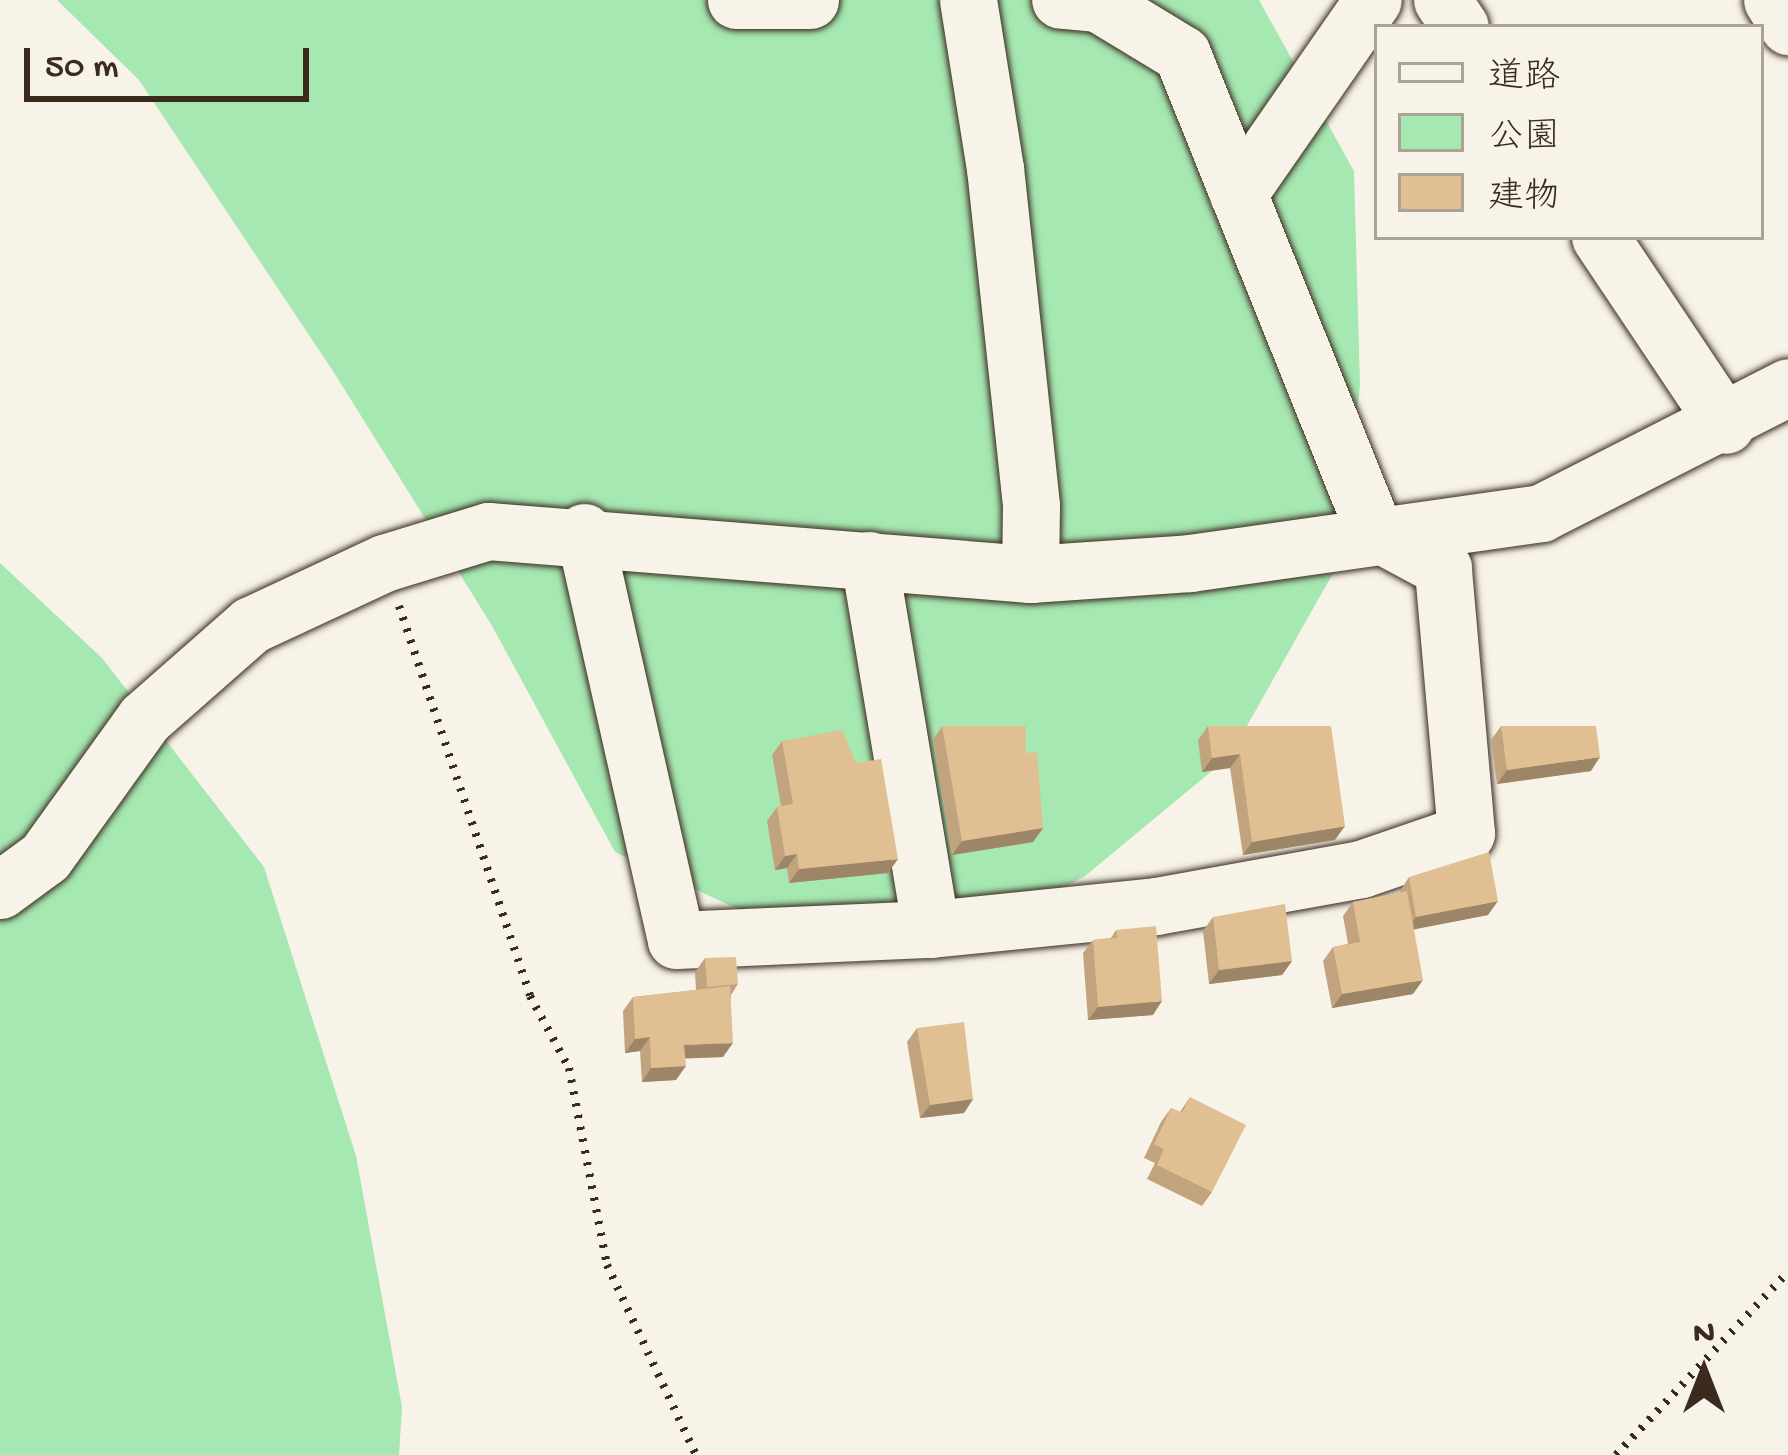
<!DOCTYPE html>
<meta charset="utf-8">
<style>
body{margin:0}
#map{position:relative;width:1788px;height:1455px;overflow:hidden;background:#f7f3e8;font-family:"Gochi Hand","Klee One",sans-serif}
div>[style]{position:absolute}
.green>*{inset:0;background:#a6e8b2}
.path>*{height:8px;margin-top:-4px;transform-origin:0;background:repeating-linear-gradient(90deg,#3b2a1e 0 3px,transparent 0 12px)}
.roads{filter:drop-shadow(0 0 3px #3b2a1e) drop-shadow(0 0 3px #3b2a1e)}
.minor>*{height:57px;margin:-28.5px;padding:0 28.5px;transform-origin:28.5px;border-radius:28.5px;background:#f7f3e8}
.wall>*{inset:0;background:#c1a47e}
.shaded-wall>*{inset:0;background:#9d8667}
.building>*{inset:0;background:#e0bf93}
span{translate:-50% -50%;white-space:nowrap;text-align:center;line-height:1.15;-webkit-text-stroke:9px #f7f3e8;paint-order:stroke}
.legend{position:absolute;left:1374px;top:24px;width:390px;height:216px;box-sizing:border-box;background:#f7f3e8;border:3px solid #aca397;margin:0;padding:15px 21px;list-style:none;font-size:36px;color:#3b2a1e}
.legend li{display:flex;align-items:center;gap:24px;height:60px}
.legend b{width:60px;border:3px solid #aca397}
.north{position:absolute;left:1644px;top:1311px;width:120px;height:120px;-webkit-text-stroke:9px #f7f3e8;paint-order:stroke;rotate:0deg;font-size:33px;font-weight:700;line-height:48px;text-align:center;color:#3b2a1e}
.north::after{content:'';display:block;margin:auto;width:42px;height:54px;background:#3b2a1e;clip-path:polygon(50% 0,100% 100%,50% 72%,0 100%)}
.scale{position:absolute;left:24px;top:48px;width:285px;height:54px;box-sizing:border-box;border:6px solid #3b2a1e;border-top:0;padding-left:15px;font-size:36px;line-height:42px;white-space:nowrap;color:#3b2a1e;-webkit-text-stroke:9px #f7f3e8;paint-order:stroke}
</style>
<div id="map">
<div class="green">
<i style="clip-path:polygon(57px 0,1259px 0,1354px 171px,1360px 385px,1341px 559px,1230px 756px,1085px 876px,945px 950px,798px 937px,615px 852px,491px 624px,333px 371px,139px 80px)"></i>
<i style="clip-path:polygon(0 563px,102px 658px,264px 867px,356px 1156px,402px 1407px,399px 1455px,0 1455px)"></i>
</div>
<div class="path">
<i style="left:399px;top:606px;width:411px;rotate:71.4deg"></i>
<i style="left:530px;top:996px;width:82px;rotate:61.6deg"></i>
<i style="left:569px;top:1068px;width:201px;rotate:79.1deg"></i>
<i style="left:607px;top:1265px;width:210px;rotate:64.9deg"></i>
<i style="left:1616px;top:1455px;width:251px;rotate:-46.8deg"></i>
</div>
<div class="roads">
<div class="minor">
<i style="left:736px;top:0;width:74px"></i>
<i style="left:968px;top:0;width:170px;rotate:80.9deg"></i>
<i style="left:995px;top:168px;width:340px;rotate:83.9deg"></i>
<i style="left:1031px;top:506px;width:68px;rotate:90.8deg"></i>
<i style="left:1442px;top:0;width:32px;rotate:56deg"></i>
<i style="left:1772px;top:0;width:31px;rotate:58deg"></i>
<i style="left:1238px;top:194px;width:236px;rotate:-55.2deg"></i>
<i style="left:1600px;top:237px;width:226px;rotate:56.2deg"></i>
<i style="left:584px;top:532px;width:418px;rotate:77.3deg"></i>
<i style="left:676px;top:940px;width:255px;rotate:-2.5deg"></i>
<i style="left:931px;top:929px;width:226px;rotate:-5.8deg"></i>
<i style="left:1156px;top:906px;width:208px;rotate:-10.2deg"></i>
<i style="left:1361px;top:869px;width:111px;rotate:-18.9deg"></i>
<i style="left:1466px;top:833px;width:266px;rotate:-95deg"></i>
<i style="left:1443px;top:568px;width:78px;rotate:-151.8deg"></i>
<i style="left:1374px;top:531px;width:514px;rotate:-111.93deg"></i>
<i style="left:1182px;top:54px;width:98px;rotate:-148.7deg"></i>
<i style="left:1098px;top:3px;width:38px;rotate:-175deg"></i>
<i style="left:869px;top:560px;width:374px;rotate:80.5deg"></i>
<i style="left:0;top:890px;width:56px;rotate:-36.3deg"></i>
<i style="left:45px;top:857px;width:171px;rotate:-54.3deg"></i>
<i style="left:145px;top:718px;width:141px;rotate:-41.3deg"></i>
<i style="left:251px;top:625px;width:147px;rotate:-25deg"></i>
<i style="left:384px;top:563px;width:109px;rotate:-17.1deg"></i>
<i style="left:488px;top:531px;width:544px;rotate:4.54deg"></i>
<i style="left:1030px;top:574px;width:160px;rotate:-3.9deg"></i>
<i style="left:1190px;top:563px;width:355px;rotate:-8.1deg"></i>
<i style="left:1541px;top:513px;width:277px;rotate:-27deg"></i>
</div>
</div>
<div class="wall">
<i style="clip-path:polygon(942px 726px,1026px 753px,1043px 828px,1033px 842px,952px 855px,933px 740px)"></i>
<i style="clip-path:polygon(1208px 726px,1335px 840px,1243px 855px,1230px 768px,1202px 772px,1198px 740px)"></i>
<i style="clip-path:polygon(1501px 726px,1591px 771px,1497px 784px,1491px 740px)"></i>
<i style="clip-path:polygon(782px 741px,888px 873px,789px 883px,787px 868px,775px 870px,767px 821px,777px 807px,781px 806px,772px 755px)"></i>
<i style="clip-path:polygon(1409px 877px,1488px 915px,1414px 929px,1413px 994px,1332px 1008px,1323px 961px,1333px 947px,1348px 944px,1343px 916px,1353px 902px,1399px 893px)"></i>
<i style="clip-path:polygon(1213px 917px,1292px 961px,1282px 975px,1209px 984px,1203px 931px)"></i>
<i style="clip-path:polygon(1116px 930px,1153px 1015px,1088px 1020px,1083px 953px,1093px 940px,1111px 938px)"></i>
<i style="clip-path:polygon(705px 958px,738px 984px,731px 995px,723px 1057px,685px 1058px,676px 1080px,642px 1082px,640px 1051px,625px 1053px,623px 1011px,633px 997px,696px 990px,695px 972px)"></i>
<i style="clip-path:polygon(917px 1028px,973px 1099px,964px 1113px,920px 1118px,907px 1042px)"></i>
<i style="clip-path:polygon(1190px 1097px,1212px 1192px,1202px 1206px,1147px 1179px,1155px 1163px,1144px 1158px,1161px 1122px,1171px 1108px,1180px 1112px)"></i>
</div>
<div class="shaded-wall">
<i style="clip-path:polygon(1240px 754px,1230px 768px,1202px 772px,1212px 758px)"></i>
<i style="clip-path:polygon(1600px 757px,1591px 771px,1497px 784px,1507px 770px)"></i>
<i style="clip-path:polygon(1345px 826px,1335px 840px,1243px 855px,1252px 842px)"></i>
<i style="clip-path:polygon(1043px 828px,1033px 842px,952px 855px,962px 841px)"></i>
<i style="clip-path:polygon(797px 854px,787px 868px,775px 870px,785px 856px)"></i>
<i style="clip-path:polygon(898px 859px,888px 873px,789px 883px,799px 869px)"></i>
<i style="clip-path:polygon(1498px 901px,1488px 915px,1406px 931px,1416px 917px)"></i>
<i style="clip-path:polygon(1292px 961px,1282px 975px,1209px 984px,1219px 970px)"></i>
<i style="clip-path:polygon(1423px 980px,1413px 994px,1332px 1008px,1342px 994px)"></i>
<i style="clip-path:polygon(1162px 1001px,1153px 1015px,1088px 1020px,1098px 1007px)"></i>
<i style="clip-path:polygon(650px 1037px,640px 1051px,625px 1053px,635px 1039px)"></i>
<i style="clip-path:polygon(733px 1043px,723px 1057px,674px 1059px,684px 1045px)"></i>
<i style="clip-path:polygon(686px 1066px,676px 1080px,642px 1082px,651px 1068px)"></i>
<i style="clip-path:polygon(973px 1099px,964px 1113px,920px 1118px,930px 1105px)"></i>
</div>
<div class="building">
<i style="clip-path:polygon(942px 726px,1026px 726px,1026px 753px,1037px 752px,1043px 828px,962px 841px)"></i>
<i style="clip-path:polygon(1208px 726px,1331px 726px,1345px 826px,1252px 842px,1240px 754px,1212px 758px)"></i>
<i style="clip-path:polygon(1501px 726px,1596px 726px,1600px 757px,1507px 770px)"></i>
<i style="clip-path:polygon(842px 730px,856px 763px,881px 759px,898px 859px,799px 869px,797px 854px,785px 856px,777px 807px,793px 804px,782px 741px)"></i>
<i style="clip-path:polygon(1489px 852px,1498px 901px,1416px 917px,1409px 877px)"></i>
<i style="clip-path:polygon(1407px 891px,1423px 980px,1342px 994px,1333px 947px,1360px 942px,1353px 902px)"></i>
<i style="clip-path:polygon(1285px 904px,1292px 961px,1219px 970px,1213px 917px)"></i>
<i style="clip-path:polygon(1156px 926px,1162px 1001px,1098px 1007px,1093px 940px,1117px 938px,1116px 930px)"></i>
<i style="clip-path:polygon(736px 957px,738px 984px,707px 987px,705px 958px)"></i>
<i style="clip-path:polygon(730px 986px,733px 1043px,684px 1045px,686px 1066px,651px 1068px,650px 1037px,635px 1039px,633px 997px)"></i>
<i style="clip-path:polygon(964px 1022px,973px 1099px,930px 1105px,917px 1028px)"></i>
<i style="clip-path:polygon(1190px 1097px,1246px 1125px,1212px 1192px,1157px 1165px,1164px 1149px,1154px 1144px,1171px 1108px,1182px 1113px)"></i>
</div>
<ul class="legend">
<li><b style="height:15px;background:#f7f3e8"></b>道路</li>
<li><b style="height:33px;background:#a6e8b2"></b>公園</li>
<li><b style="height:33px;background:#e0bf93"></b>建物</li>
</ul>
<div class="north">N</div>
<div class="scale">50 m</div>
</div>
